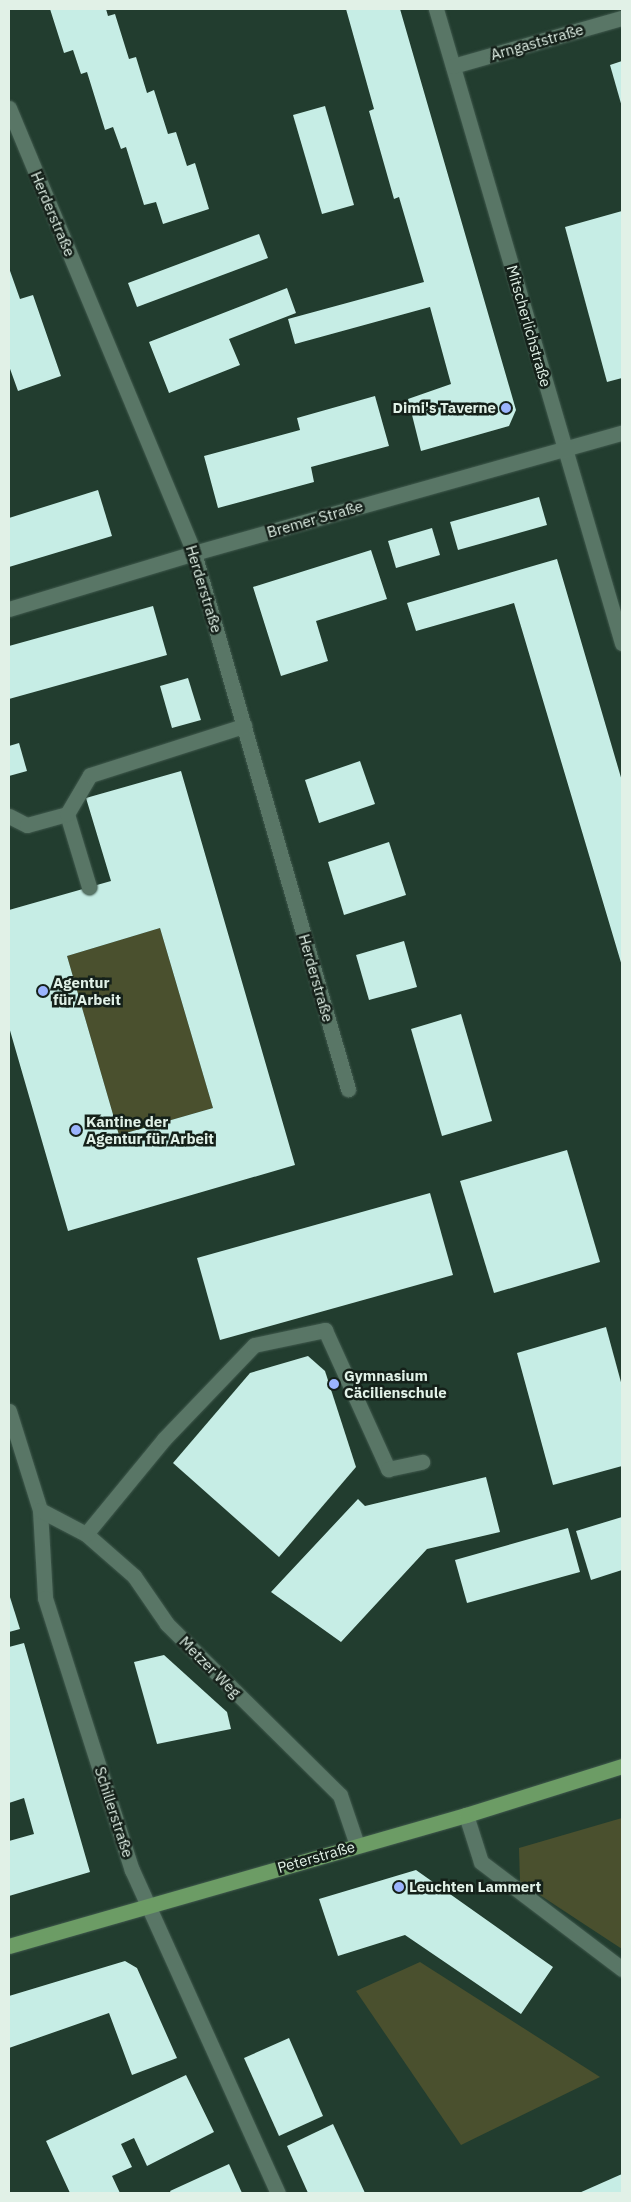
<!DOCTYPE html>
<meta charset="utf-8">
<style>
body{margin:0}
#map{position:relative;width:631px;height:2202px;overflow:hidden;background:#223d2f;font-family:"IBM Plex Sans",sans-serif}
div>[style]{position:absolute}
.green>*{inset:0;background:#4a502e}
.building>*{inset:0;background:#c6ede5}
.roads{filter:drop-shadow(0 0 1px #40594d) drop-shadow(0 0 1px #40594d)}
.minor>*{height:15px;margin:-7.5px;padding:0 7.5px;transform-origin:7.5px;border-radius:7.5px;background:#597666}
.major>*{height:15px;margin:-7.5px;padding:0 7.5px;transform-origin:7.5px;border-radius:7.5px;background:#6c9c65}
.dots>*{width:14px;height:14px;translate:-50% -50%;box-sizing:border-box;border:2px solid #15211a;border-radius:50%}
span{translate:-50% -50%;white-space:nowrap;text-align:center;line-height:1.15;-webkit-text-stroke:5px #15211a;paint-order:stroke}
.street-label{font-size:15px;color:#e1f1e7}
.poi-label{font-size:15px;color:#e1f1e7;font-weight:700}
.right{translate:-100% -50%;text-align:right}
.left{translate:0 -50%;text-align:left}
.frame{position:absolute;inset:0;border:10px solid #e1f1e7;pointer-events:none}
</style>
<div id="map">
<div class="green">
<i style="clip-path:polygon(160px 928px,213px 1108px,119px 1135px,67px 956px)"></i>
<i style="clip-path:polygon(622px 1818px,622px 1949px,520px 1882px,519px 1848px)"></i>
<i style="clip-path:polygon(420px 1962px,600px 2077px,461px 2145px,356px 1991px)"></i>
</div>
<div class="building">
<i style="clip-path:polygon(50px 9px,106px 9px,108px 16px,115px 14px,129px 59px,136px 57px,147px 93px,154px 90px,168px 134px,176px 132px,187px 166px,195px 163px,209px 209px,163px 224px,156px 202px,144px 205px,126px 147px,121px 149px,113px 127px,105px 130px,87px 72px,81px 74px,73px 50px,64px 53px)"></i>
<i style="clip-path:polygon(346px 9px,400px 9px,516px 410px,509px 426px,421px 451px,408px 399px,451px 384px,430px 307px,295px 344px,288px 319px,424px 282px,399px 197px,394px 199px,369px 111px,374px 109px)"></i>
<i style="clip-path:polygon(622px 61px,622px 107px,610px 65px)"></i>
<i style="clip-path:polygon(325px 106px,354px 205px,322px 214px,293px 115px)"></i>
<i style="clip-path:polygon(622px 211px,622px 378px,607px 382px,565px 227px)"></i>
<i style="clip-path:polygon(259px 234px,268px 258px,137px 307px,128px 283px)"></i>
<i style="clip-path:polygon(9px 268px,20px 299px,33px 295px,61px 376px,18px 391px,9px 366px)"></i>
<i style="clip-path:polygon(287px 288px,296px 313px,229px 339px,240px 365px,169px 393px,149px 342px)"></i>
<i style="clip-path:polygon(375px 396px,389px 446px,311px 467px,314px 482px,218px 508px,204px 456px,300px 430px,297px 418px)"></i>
<i style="clip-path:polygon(98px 490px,112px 536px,9px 567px,9px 518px)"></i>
<i style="clip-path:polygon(539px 497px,547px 525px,458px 550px,450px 522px)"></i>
<i style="clip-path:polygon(432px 528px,440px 555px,396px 568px,388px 541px)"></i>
<i style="clip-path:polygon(371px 550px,387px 599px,316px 621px,328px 661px,281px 676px,253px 587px)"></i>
<i style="clip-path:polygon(557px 559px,622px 781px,622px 966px,514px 603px,416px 631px,407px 603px)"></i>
<i style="clip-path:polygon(153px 606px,167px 655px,9px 699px,9px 646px)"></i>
<i style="clip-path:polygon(188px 678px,201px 720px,172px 728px,160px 686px)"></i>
<i style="clip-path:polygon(19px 743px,27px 771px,9px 776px,9px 746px)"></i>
<i style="clip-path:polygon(360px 761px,375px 804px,319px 823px,305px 780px)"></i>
<i style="clip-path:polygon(evenodd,181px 771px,295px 1165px,68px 1231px,9px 1027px,9px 910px,111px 881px,86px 798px,181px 771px,160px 928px,213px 1108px,119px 1135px,67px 956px,160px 928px)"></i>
<i style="clip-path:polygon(389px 842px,406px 895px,344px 915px,328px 862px)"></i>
<i style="clip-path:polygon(404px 941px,417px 987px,369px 1000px,356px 955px)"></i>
<i style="clip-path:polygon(461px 1014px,492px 1121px,442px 1136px,411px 1029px)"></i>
<i style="clip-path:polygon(567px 1150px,600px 1262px,494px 1293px,460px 1181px)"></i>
<i style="clip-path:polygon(430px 1193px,453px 1275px,220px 1340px,197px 1258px)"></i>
<i style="clip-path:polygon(606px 1327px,622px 1386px,622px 1466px,553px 1485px,517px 1353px)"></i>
<i style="clip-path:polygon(308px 1356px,325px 1371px,356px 1467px,279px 1557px,173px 1463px,250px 1373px)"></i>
<i style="clip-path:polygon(486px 1477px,500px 1532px,427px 1549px,341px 1642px,271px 1592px,358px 1499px,365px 1506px)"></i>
<i style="clip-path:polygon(622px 1517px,622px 1570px,591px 1580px,576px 1531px)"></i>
<i style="clip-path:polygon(568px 1528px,580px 1572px,467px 1603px,455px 1560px)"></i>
<i style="clip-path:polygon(9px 1594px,20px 1629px,9px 1632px)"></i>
<i style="clip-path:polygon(24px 1643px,90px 1872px,9px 1896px,9px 1841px,34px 1834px,24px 1798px,9px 1803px,9px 1647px)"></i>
<i style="clip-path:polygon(164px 1655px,227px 1712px,231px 1729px,157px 1744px,134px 1662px)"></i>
<i style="clip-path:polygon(416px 1870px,553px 1967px,521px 2014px,405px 1935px,338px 1956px,319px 1899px)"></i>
<i style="clip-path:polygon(125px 1961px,137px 1968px,177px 2058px,132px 2075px,109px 2013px,9px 2048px,9px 1996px)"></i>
<i style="clip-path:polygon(289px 2038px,323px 2116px,279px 2136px,244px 2058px)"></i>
<i style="clip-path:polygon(186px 2075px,214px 2132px,147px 2166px,134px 2138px,121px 2144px,132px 2167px,112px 2176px,120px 2193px,70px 2193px,46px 2141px)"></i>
<i style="clip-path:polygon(333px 2124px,365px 2193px,308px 2193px,287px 2146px)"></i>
<i style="clip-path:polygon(229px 2164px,242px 2193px,171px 2193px,170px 2191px)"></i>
<i style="clip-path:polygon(622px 2174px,622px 2193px,579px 2193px)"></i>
</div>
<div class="roads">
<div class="minor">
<i style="left:436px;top:9px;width:661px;rotate:73.65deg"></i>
<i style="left:453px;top:66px;width:176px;rotate:-15.9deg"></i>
<i style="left:9px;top:108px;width:482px;rotate:67.4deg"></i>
<i style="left:194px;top:553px;width:558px;rotate:73.97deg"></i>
<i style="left:9px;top:609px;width:193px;rotate:-16.8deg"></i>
<i style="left:194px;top:553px;width:445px;rotate:-15.7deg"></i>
<i style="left:67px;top:814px;width:76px;rotate:73.2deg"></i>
<i style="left:9px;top:816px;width:20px;rotate:27deg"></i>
<i style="left:27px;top:825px;width:41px;rotate:-15.4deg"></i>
<i style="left:67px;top:814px;width:45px;rotate:-59.5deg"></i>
<i style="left:90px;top:775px;width:162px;rotate:-17.7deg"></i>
<i style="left:9px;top:1411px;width:104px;rotate:72.6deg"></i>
<i style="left:40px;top:1510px;width:88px;rotate:86.7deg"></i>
<i style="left:45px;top:1598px;width:286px;rotate:72.3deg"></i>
<i style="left:132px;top:1870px;width:354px;rotate:65.7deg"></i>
<i style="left:40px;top:1510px;width:52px;rotate:27.6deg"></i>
<i style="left:86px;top:1534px;width:64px;rotate:41.2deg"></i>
<i style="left:134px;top:1576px;width:58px;rotate:55.5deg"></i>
<i style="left:167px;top:1624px;width:243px;rotate:44.7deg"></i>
<i style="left:340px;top:1795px;width:53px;rotate:71.2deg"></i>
<i style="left:86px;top:1534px;width:123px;rotate:-50.6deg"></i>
<i style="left:164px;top:1439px;width:130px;rotate:-46.2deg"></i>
<i style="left:254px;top:1345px;width:73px;rotate:-11.9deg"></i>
<i style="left:325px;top:1330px;width:153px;rotate:65.6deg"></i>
<i style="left:388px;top:1469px;width:35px;rotate:-12deg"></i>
<i style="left:466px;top:1815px;width:49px;rotate:72.3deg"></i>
<i style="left:481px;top:1862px;width:177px;rotate:37.2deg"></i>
</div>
<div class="major">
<i style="left:9px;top:1946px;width:475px;rotate:-16deg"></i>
<i style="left:466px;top:1815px;width:164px;rotate:-17.4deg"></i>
</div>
</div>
<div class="dots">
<i style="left:506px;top:408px;background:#9bb4fd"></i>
<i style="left:43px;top:991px;background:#9bb4fd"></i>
<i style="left:76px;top:1130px;background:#9bb4fd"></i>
<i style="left:334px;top:1384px;background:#9bb4fd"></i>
<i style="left:399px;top:1887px;background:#9bb4fd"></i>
</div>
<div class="street-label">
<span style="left:537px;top:42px;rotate:-16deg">Arngaststraße</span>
<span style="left:53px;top:214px;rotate:67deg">Herderstraße</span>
<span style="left:529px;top:326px;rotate:74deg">Mitscherlichstraße</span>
<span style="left:315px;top:519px;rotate:-16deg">Bremer Straße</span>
<span style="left:204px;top:589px;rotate:73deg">Herderstraße</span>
<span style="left:316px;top:978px;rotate:74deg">Herderstraße</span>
<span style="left:210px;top:1667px;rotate:45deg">Metzer Weg</span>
<span style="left:114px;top:1812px;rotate:72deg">Schillerstraße</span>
<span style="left:316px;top:1857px;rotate:-16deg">Peterstraße</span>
</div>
<div class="poi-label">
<span class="right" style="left:496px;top:408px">Dimi's Taverne</span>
<span class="left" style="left:53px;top:991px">Agentur<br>für Arbeit</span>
<span class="left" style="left:86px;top:1130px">Kantine der<br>Agentur für Arbeit</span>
<span class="left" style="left:344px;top:1384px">Gymnasium<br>Cäcilienschule</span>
<span class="left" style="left:409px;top:1887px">Leuchten Lammert</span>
</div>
<div class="frame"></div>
</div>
